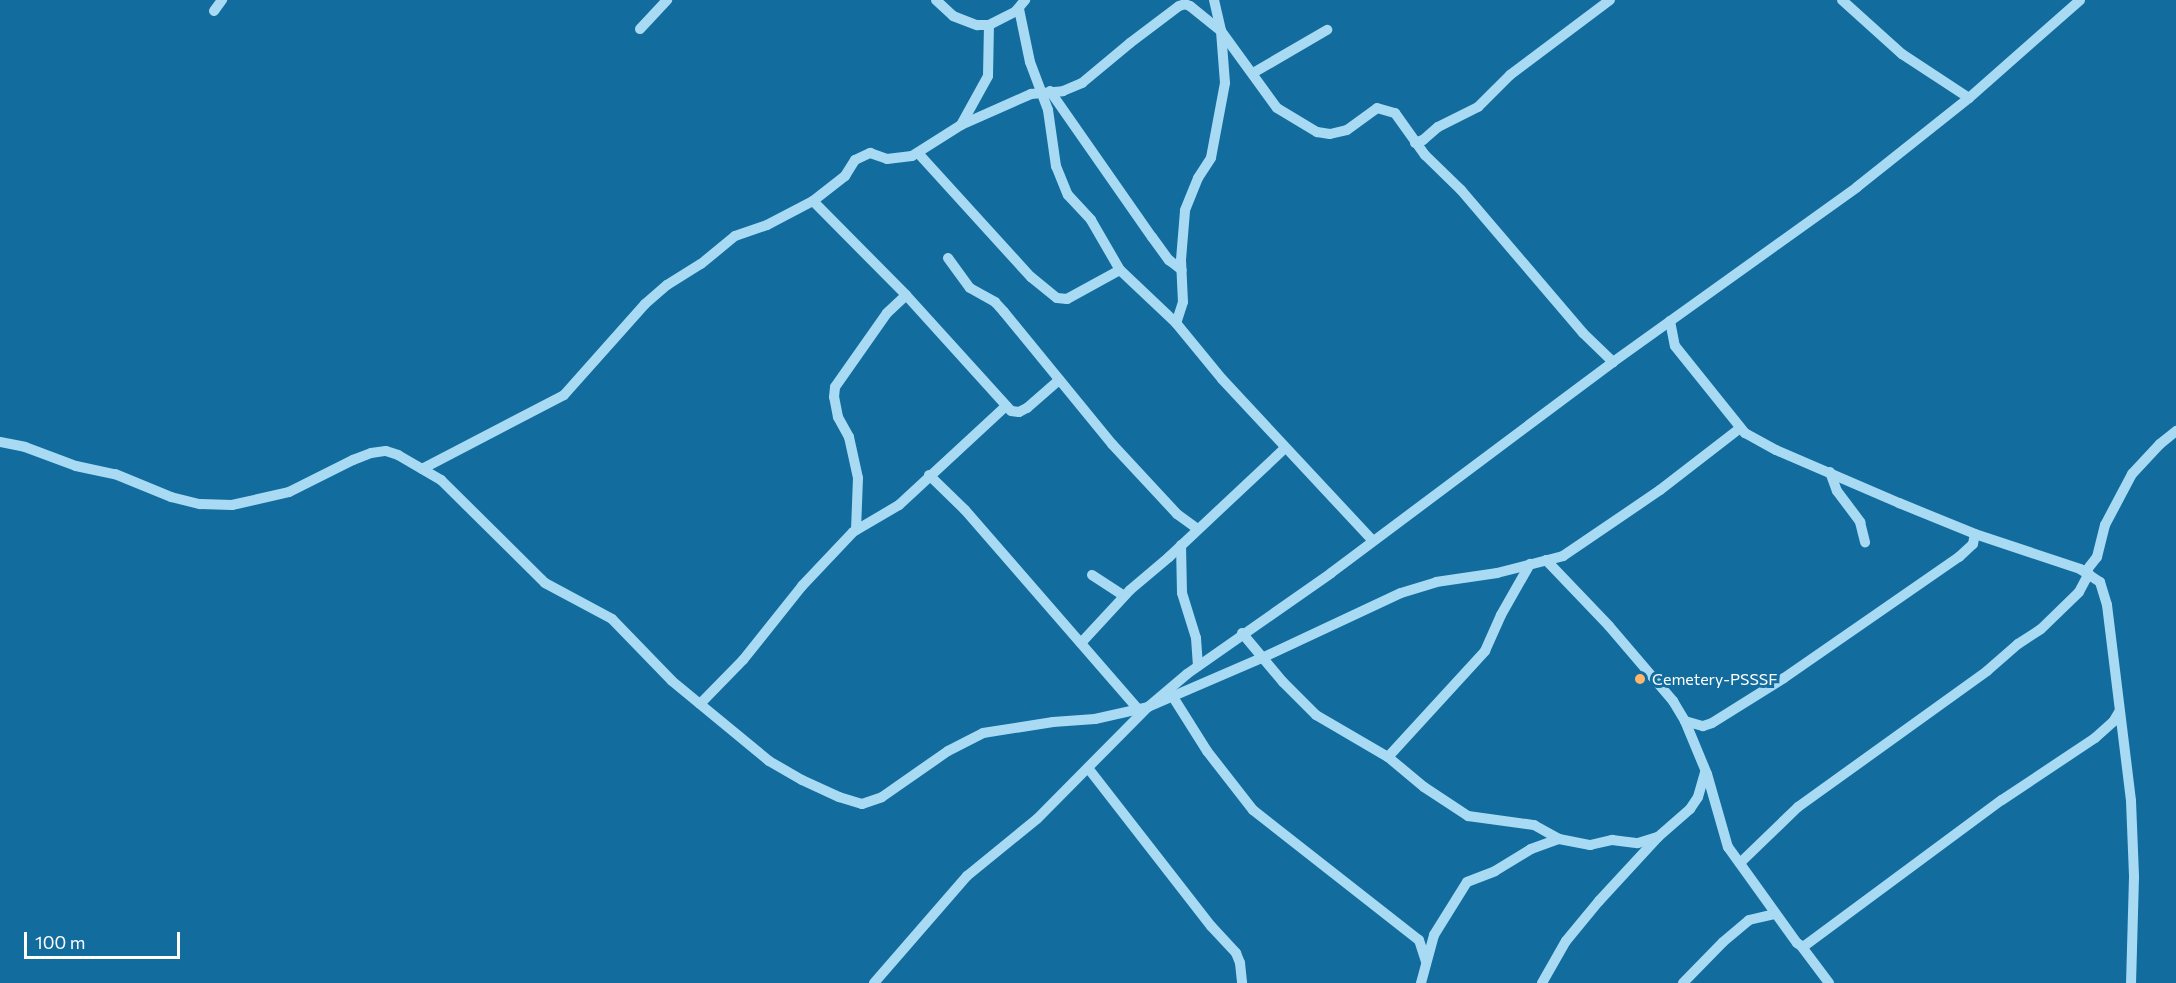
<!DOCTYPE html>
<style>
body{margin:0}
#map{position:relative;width:2176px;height:983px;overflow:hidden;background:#126c9e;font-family:Commissioner,sans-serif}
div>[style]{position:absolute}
.minor>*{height:10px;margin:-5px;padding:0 5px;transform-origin:5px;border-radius:5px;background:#a8daf4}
.dots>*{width:16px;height:16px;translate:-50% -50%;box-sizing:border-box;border:3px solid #126c9e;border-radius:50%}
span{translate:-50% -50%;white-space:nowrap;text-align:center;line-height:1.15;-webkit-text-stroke:6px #126c9e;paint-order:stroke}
.poi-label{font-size:16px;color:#fff}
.left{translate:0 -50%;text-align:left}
.scale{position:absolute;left:24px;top:932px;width:156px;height:27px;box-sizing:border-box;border:3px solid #fff;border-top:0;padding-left:8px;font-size:18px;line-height:21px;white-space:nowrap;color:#fff;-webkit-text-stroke:4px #126c9e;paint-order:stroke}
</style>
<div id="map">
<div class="minor">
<i style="left:936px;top:0;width:23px;rotate:43deg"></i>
<i style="left:953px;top:16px;width:26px;rotate:21deg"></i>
<i style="left:977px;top:25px;width:12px"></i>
<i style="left:989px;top:25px;width:29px;rotate:-27deg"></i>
<i style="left:1015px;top:12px;width:16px;rotate:-50deg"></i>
<i style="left:1214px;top:0;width:32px;rotate:77deg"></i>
<i style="left:1221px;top:31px;width:95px;rotate:54deg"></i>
<i style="left:1277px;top:108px;width:47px;rotate:31deg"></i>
<i style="left:1317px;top:132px;width:13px;rotate:9deg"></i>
<i style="left:1330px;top:134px;width:17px;rotate:-13deg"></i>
<i style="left:1347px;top:130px;width:37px;rotate:-36deg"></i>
<i style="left:1377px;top:108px;width:19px;rotate:16deg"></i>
<i style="left:1395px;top:113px;width:52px;rotate:54.5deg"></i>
<i style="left:1425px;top:155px;width:50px;rotate:44.2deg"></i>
<i style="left:1461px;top:190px;width:188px;rotate:49.5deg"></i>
<i style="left:1583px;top:333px;width:42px;rotate:44deg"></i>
<i style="left:1842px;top:0;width:81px;rotate:42deg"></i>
<i style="left:1902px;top:54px;width:80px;rotate:33.3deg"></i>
<i style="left:1019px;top:9px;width:54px;rotate:78.3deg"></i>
<i style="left:1030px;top:62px;width:51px;rotate:69.4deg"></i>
<i style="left:1048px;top:110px;width:57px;rotate:81.9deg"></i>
<i style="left:1056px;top:166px;width:31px;rotate:68deg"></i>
<i style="left:1068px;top:195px;width:34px;rotate:47deg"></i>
<i style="left:1091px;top:220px;width:58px;rotate:59.9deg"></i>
<i style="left:1120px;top:270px;width:77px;rotate:43.4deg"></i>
<i style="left:1176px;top:323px;width:72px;rotate:50.6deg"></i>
<i style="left:1222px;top:379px;width:221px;rotate:47deg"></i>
<i style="left:214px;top:11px;width:14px;rotate:-54deg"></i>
<i style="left:640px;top:29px;width:40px;rotate:-47deg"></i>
<i style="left:1253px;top:73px;width:86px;rotate:-30.2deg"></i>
<i style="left:1050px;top:91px;width:178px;rotate:55.1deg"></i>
<i style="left:1152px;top:237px;width:29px;rotate:54deg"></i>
<i style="left:1169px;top:260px;width:16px;rotate:38deg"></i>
<i style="left:961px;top:125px;width:56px;rotate:-61.1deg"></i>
<i style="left:988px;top:76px;width:51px;rotate:-88.9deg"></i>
<i style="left:1415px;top:143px;width:9px;rotate:-21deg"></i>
<i style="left:1423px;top:140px;width:20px;rotate:-41deg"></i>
<i style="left:1438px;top:127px;width:45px;rotate:-26.6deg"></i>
<i style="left:1478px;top:107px;width:45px;rotate:-45deg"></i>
<i style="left:1510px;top:75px;width:125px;rotate:-36.9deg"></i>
<i style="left:918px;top:153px;width:168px;rotate:47.7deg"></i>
<i style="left:1031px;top:277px;width:33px;rotate:39deg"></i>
<i style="left:1057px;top:298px;width:10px;rotate:6deg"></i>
<i style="left:1067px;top:299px;width:60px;rotate:-28.7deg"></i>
<i style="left:813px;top:201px;width:132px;rotate:45.3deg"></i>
<i style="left:906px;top:295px;width:156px;rotate:47.8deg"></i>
<i style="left:1011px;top:411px;width:8px;rotate:7deg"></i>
<i style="left:1019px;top:412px;width:9px;rotate:-27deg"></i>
<i style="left:1027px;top:408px;width:43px;rotate:-41.2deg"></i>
<i style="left:948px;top:258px;width:37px;rotate:54deg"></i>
<i style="left:970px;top:288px;width:29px;rotate:29deg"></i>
<i style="left:995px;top:302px;width:13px;rotate:48deg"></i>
<i style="left:1004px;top:312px;width:171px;rotate:50.7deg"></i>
<i style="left:1112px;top:444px;width:96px;rotate:47.1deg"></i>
<i style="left:1177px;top:514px;width:26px;rotate:36deg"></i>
<i style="left:1670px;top:321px;width:25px;rotate:79deg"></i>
<i style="left:1675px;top:346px;width:112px;rotate:51.2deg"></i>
<i style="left:1745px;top:433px;width:35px;rotate:29deg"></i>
<i style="left:1776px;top:450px;width:134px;rotate:23.3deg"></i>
<i style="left:1899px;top:503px;width:82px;rotate:22.2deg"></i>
<i style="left:1975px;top:534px;width:111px;rotate:18.4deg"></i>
<i style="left:2080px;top:569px;width:24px;rotate:33deg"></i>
<i style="left:2100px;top:582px;width:24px;rotate:73deg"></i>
<i style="left:2107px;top:605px;width:197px;rotate:83deg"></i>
<i style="left:2131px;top:801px;width:76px;rotate:87.7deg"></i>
<i style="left:2134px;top:877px;width:106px;rotate:91.6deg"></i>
<i style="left:0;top:442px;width:25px;rotate:11deg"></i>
<i style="left:25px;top:447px;width:54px;rotate:20.4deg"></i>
<i style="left:76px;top:466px;width:40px;rotate:12deg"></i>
<i style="left:115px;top:474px;width:61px;rotate:22.3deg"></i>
<i style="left:171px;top:497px;width:30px;rotate:14deg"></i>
<i style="left:200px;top:504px;width:32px;rotate:2deg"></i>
<i style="left:232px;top:505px;width:58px;rotate:-12.8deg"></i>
<i style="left:289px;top:492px;width:72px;rotate:-26.6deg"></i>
<i style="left:353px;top:460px;width:19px;rotate:-21deg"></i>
<i style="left:371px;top:453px;width:15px;rotate:-8deg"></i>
<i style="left:386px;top:451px;width:13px;rotate:18deg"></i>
<i style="left:398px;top:455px;width:50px;rotate:30.2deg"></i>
<i style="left:441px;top:480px;width:146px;rotate:44.7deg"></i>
<i style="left:545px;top:583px;width:76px;rotate:28.2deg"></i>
<i style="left:612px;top:619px;width:86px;rotate:45.9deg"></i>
<i style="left:672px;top:681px;width:126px;rotate:39.5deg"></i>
<i style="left:769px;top:761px;width:38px;rotate:30deg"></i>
<i style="left:802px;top:780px;width:41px;rotate:24.7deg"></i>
<i style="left:839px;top:797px;width:24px;rotate:17deg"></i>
<i style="left:862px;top:804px;width:21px;rotate:-19deg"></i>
<i style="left:882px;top:797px;width:80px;rotate:-34.9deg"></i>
<i style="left:948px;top:751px;width:39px;rotate:-27deg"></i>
<i style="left:983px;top:733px;width:71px;rotate:-8.9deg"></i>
<i style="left:1053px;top:722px;width:42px;rotate:-4.1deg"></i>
<i style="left:1095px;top:719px;width:54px;rotate:-12.8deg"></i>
<i style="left:1148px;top:707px;width:124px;rotate:-23.3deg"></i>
<i style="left:1262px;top:658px;width:153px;rotate:-25.1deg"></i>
<i style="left:1401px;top:593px;width:37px;rotate:-17deg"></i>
<i style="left:1436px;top:582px;width:62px;rotate:-8.4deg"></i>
<i style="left:1497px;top:573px;width:68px;rotate:-14.4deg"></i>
<i style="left:1563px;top:556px;width:117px;rotate:-34.2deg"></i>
<i style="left:1660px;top:490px;width:100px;rotate:-37.7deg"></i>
<i style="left:422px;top:469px;width:160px;rotate:-27.5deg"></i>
<i style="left:564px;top:395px;width:122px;rotate:-48.3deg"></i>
<i style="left:645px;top:304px;width:29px;rotate:-41deg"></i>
<i style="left:667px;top:285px;width:40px;rotate:-32deg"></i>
<i style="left:701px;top:264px;width:44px;rotate:-39.5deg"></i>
<i style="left:735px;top:236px;width:34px;rotate:-19deg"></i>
<i style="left:767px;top:225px;width:52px;rotate:-27.6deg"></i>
<i style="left:813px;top:201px;width:41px;rotate:-38deg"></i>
<i style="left:845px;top:176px;width:19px;rotate:-58deg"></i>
<i style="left:855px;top:160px;width:17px;rotate:-25deg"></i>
<i style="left:870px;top:153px;width:18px;rotate:19deg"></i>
<i style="left:887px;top:159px;width:25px;rotate:-7deg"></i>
<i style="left:912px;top:156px;width:58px;rotate:-32.3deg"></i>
<i style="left:961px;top:125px;width:77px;rotate:-23.9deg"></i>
<i style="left:1031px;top:94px;width:32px;rotate:-5deg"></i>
<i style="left:1063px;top:91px;width:21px;rotate:-23deg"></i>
<i style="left:1082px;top:83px;width:62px;rotate:-39.8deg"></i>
<i style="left:1130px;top:43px;width:61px;rotate:-37.1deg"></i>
<i style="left:1179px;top:6px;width:6px;rotate:-18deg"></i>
<i style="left:1185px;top:4px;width:5px;rotate:22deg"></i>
<i style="left:1190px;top:6px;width:40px;rotate:39deg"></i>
<i style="left:1221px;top:31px;width:52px;rotate:85.6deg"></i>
<i style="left:1225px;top:83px;width:76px;rotate:100.6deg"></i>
<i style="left:1211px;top:158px;width:24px;rotate:123deg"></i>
<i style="left:1198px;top:178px;width:35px;rotate:112deg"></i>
<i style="left:1185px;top:211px;width:49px;rotate:94.7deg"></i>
<i style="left:1181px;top:260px;width:42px;rotate:87.3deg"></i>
<i style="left:1183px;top:302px;width:22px;rotate:108deg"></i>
<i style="left:1830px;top:472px;width:20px;rotate:70deg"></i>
<i style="left:1837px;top:491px;width:39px;rotate:53deg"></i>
<i style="left:1860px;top:522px;width:21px;rotate:76deg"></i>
<i style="left:929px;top:475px;width:50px;rotate:44.2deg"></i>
<i style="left:965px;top:510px;width:264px;rotate:49deg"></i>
<i style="left:856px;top:530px;width:52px;rotate:-87.8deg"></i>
<i style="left:858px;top:478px;width:42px;rotate:-102.4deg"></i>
<i style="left:849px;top:437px;width:23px;rotate:-119deg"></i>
<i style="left:838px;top:417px;width:20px;rotate:-101deg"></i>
<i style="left:834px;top:397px;width:10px;rotate:-84deg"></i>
<i style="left:835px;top:387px;width:90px;rotate:-54.9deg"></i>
<i style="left:887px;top:313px;width:26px;rotate:-43deg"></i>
<i style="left:1181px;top:545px;width:48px;rotate:88.8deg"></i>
<i style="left:1182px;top:593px;width:47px;rotate:72.7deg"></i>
<i style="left:1196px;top:638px;width:28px;rotate:86deg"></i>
<i style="left:1546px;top:560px;width:91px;rotate:46.3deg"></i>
<i style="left:1609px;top:626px;width:99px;rotate:49.5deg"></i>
<i style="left:1673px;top:701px;width:23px;rotate:59deg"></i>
<i style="left:1685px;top:721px;width:57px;rotate:67.5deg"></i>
<i style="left:1707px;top:774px;width:76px;rotate:74deg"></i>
<i style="left:1728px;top:847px;width:118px;rotate:54.3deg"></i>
<i style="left:1797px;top:943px;width:7px;rotate:34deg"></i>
<i style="left:1803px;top:947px;width:247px;rotate:-36.5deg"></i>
<i style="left:2002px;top:800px;width:112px;rotate:-33.7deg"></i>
<i style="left:2095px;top:738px;width:24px;rotate:-42deg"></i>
<i style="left:2113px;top:722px;width:12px;rotate:-59deg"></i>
<i style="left:2086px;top:571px;width:18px;rotate:-52deg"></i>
<i style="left:2097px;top:557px;width:33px;rotate:-76deg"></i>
<i style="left:2105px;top:525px;width:58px;rotate:-62.1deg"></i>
<i style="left:2132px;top:474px;width:41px;rotate:-47deg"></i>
<i style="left:2160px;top:444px;width:21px;rotate:-39deg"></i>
<i style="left:1092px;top:575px;width:38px;rotate:33deg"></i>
<i style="left:1242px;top:633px;width:64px;rotate:50.1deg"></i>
<i style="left:1283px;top:682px;width:47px;rotate:45deg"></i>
<i style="left:1316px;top:715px;width:83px;rotate:30.3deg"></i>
<i style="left:1388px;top:757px;width:47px;rotate:39.8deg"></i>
<i style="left:1424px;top:787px;width:53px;rotate:33.4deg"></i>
<i style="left:1468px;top:816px;width:67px;rotate:7.8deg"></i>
<i style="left:1534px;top:825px;width:29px;rotate:29deg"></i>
<i style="left:1559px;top:839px;width:32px;rotate:11deg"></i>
<i style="left:1590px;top:845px;width:23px;rotate:-13deg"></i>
<i style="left:1612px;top:840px;width:26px;rotate:7deg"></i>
<i style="left:1638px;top:843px;width:21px;rotate:-17deg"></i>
<i style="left:1081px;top:643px;width:72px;rotate:-47.2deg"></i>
<i style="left:1130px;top:590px;width:51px;rotate:-40.2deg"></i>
<i style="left:1169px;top:557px;width:159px;rotate:-43.2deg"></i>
<i style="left:1173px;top:697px;width:64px;rotate:57.8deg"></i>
<i style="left:1207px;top:751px;width:75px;rotate:52.1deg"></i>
<i style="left:1253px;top:810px;width:211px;rotate:38.1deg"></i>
<i style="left:1419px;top:940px;width:23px;rotate:72deg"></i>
<i style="left:700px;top:704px;width:62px;rotate:-45.7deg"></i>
<i style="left:743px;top:660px;width:95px;rotate:-51.4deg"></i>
<i style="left:802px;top:586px;width:74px;rotate:-46.6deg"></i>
<i style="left:853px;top:532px;width:53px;rotate:-30.4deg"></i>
<i style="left:899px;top:505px;width:146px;rotate:-42.8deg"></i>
<i style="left:1685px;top:721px;width:19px;rotate:16deg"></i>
<i style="left:1703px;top:726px;width:9px;rotate:-18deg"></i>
<i style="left:1712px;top:723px;width:85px;rotate:-32deg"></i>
<i style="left:1784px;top:678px;width:213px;rotate:-34.7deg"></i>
<i style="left:1959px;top:557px;width:19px;rotate:-43deg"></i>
<i style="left:1973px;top:544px;width:10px;rotate:-79deg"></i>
<i style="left:1388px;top:757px;width:144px;rotate:-47.5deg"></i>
<i style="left:1485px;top:651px;width:39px;rotate:-66deg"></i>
<i style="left:1501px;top:615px;width:59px;rotate:-60.4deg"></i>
<i style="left:1088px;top:768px;width:200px;rotate:52.1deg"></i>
<i style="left:1211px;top:926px;width:37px;rotate:47deg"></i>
<i style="left:1236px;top:953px;width:11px;rotate:68deg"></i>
<i style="left:1240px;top:963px;width:20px;rotate:84deg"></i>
<i style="left:1740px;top:863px;width:81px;rotate:-44deg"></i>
<i style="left:1798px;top:807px;width:233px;rotate:-35.7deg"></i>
<i style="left:1987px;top:671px;width:41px;rotate:-41.1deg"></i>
<i style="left:2018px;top:644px;width:27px;rotate:-33deg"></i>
<i style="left:2041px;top:629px;width:53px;rotate:-44.2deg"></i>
<i style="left:2079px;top:592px;width:21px;rotate:-62deg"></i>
<i style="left:1802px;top:947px;width:45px;rotate:53.1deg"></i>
<i style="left:874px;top:983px;width:142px;rotate:-49deg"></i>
<i style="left:967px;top:876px;width:90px;rotate:-39.2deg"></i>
<i style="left:1037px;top:819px;width:158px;rotate:-45.3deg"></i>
<i style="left:1148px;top:707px;width:51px;rotate:-40.2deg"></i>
<i style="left:1187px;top:674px;width:176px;rotate:-35deg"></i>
<i style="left:1331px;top:573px;width:352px;rotate:-36.8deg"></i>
<i style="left:1613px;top:362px;width:300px;rotate:-35.6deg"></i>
<i style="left:1857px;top:187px;width:143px;rotate:-38.5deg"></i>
<i style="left:1969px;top:98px;width:148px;rotate:-41.4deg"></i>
<i style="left:1421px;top:983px;width:50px;rotate:-74.8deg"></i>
<i style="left:1434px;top:935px;width:62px;rotate:-58.1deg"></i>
<i style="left:1467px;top:882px;width:30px;rotate:-21deg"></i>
<i style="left:1495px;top:871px;width:42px;rotate:-31.4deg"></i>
<i style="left:1531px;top:849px;width:30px;rotate:-20deg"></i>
<i style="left:1542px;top:983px;width:48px;rotate:-60.3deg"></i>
<i style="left:1566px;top:941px;width:52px;rotate:-50.5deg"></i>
<i style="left:1599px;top:901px;width:87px;rotate:-47.3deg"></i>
<i style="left:1658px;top:837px;width:43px;rotate:-41.2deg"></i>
<i style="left:1690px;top:809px;width:14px;rotate:-56deg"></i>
<i style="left:1698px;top:797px;width:25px;rotate:-74deg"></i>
<i style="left:1683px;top:983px;width:57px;rotate:-45.7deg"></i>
<i style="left:1723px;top:942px;width:34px;rotate:-40deg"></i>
<i style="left:1749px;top:920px;width:27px;rotate:-13deg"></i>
</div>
<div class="dots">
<i style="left:1640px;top:679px;background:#ffb66c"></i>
</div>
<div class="poi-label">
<span class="left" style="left:1652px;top:679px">Cemetery-PSSSF</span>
</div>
<div class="scale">100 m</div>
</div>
